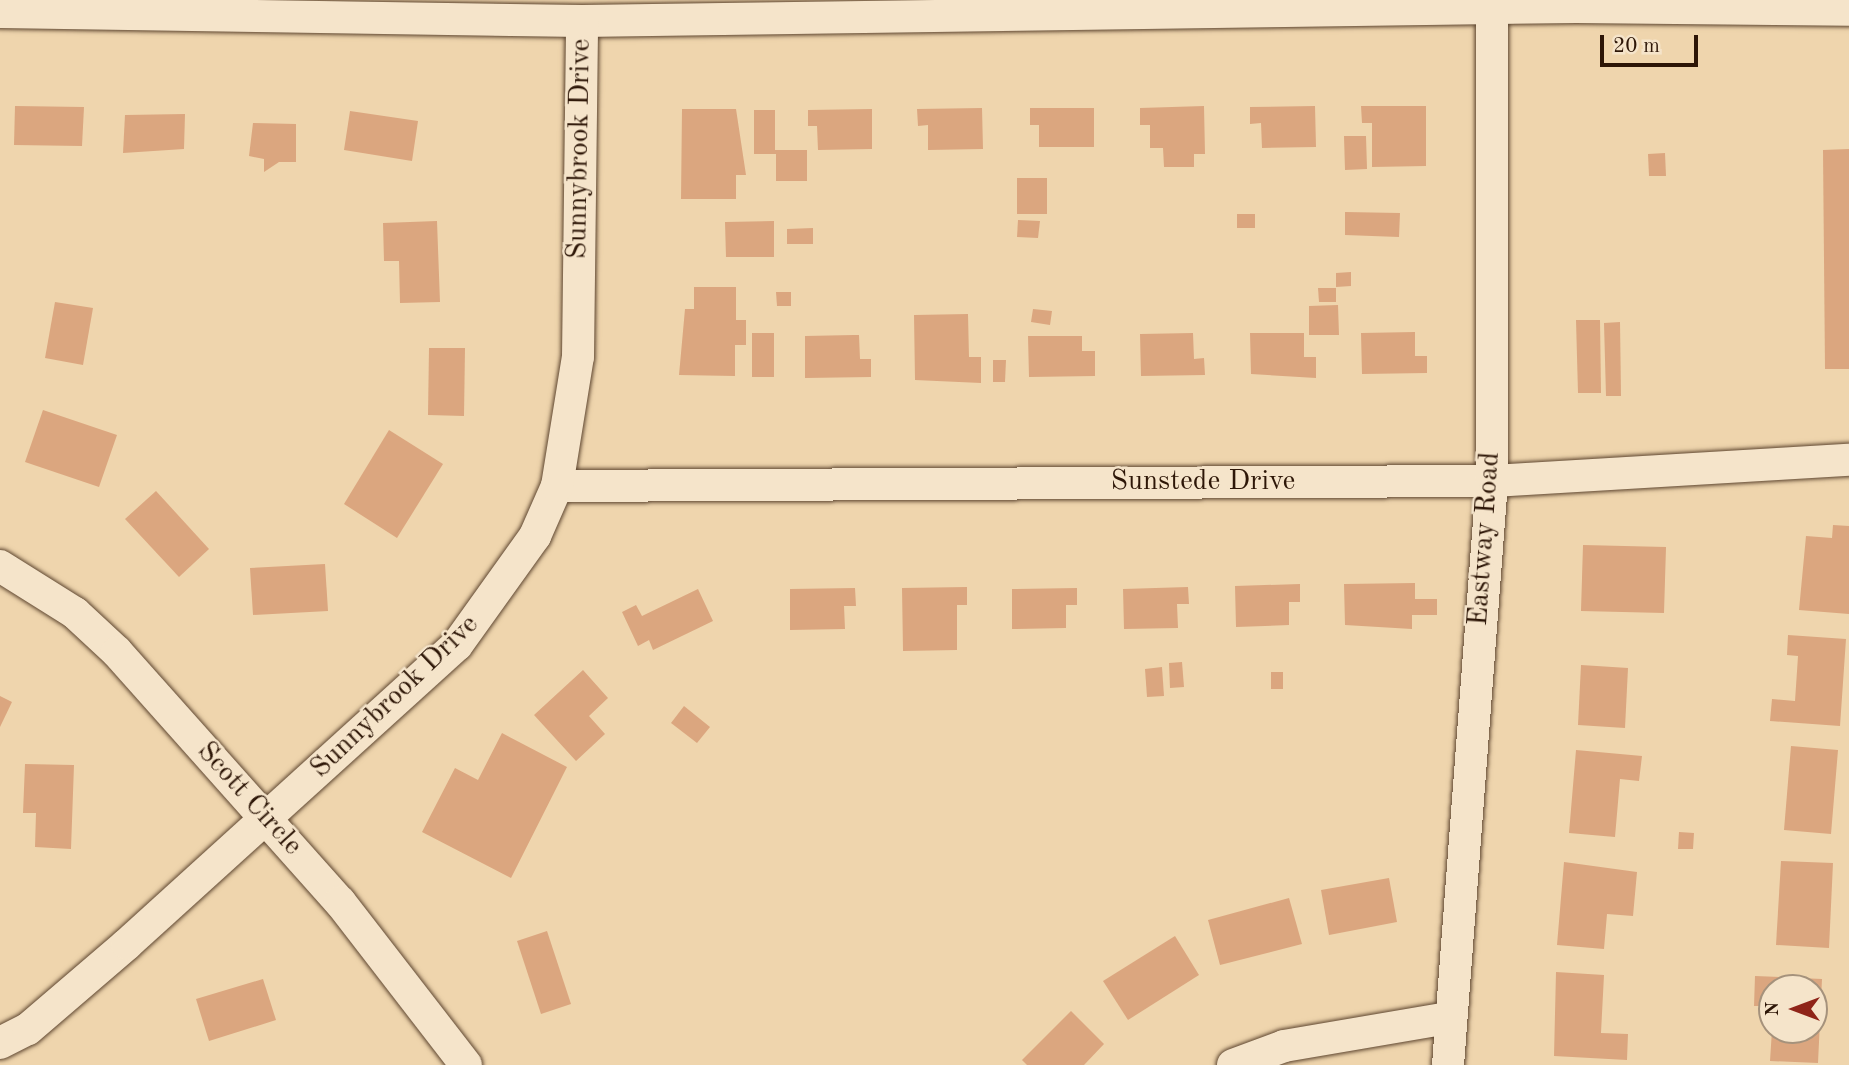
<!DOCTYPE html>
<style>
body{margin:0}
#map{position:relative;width:1849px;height:1065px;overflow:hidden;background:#efd5ad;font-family:"Old Standard TT",serif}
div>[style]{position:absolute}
.building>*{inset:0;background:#dba67f}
.roads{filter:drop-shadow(0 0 2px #5e4630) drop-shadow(0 0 2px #5e4630)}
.minor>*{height:32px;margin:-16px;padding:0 16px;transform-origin:16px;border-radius:16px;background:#f5e4ca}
span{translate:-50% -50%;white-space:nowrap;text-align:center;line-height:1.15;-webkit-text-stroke:5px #f5e4ca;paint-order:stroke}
.street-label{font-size:28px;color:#2d1607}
.north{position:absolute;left:1758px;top:974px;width:70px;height:70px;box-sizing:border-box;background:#f5e4ca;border:2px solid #a5927c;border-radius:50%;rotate:270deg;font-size:19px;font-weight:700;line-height:28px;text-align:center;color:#2d1607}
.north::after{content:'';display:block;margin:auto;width:24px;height:32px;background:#8f2418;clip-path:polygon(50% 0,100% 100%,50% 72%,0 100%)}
.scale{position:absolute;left:1600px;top:35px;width:98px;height:32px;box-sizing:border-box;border:4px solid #2d1607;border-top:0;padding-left:9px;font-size:21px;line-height:24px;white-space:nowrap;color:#2d1607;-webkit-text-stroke:5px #f5e4ca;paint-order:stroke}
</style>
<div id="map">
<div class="building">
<i style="clip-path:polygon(15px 106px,84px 107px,82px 146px,14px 145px)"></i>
<i style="clip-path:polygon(1204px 106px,1205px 154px,1194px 154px,1194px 167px,1164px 167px,1163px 148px,1150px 148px,1150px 125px,1140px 125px,1140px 108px)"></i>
<i style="clip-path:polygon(1315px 106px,1316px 147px,1262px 148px,1261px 123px,1250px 124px,1250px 107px)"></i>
<i style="clip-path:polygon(1361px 106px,1426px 106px,1426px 166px,1372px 167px,1372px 123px,1362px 123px)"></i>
<i style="clip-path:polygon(982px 108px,983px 149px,928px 150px,928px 125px,918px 126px,917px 109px)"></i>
<i style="clip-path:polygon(1030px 108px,1094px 108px,1094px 147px,1039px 147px,1039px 125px,1030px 125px)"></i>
<i style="clip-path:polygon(682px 109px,736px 109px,746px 175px,736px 175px,736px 199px,681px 199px)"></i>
<i style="clip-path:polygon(872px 109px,872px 149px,818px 150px,817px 126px,808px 126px,808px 110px)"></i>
<i style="clip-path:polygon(754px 110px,775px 110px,775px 150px,807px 150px,807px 181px,776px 181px,776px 154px,754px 154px)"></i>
<i style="clip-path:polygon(350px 111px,418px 121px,412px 161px,344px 150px)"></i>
<i style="clip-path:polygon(185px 114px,184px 149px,123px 153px,125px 115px)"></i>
<i style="clip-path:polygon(253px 123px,296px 124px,296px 162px,279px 162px,264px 172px,264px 159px,249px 156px)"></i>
<i style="clip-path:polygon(1344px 136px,1366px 136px,1367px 169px,1345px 170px)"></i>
<i style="clip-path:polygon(1849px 149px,1849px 369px,1825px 369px,1823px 150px)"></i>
<i style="clip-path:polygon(1665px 153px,1666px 176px,1649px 176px,1648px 154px)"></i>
<i style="clip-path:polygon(1017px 178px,1047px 178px,1047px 214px,1017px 214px)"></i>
<i style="clip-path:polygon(1345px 212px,1400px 213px,1399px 237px,1345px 235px)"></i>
<i style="clip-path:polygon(1237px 214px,1255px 214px,1255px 228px,1237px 228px)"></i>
<i style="clip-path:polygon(1018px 220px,1040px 221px,1038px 238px,1017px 237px)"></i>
<i style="clip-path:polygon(437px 221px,440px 302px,400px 303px,399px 261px,384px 261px,383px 223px)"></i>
<i style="clip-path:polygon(774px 221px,774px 257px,726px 257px,725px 222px)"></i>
<i style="clip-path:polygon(813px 228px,813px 244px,787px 244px,787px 229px)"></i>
<i style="clip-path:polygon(1351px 272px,1351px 286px,1336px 287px,1336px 273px)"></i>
<i style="clip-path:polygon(694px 287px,736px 287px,736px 320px,746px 320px,746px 345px,735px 345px,735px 376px,679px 375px,685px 309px,694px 309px)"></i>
<i style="clip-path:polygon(1318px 288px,1336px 288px,1336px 302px,1319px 302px)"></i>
<i style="clip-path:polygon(776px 292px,791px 292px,791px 306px,777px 306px)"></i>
<i style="clip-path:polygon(55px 302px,93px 308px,83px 365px,45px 358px)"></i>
<i style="clip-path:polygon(1338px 305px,1339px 335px,1309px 335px,1309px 306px)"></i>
<i style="clip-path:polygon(1033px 309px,1052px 311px,1050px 325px,1031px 322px)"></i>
<i style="clip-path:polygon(968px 314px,969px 357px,981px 357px,981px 383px,915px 380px,914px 315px)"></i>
<i style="clip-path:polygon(1576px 320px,1600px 320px,1601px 393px,1578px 393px)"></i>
<i style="clip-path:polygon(1620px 322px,1621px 396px,1606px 396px,1604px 323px)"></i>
<i style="clip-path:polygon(1415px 332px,1415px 356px,1427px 356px,1427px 373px,1362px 374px,1361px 333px)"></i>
<i style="clip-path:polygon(752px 333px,774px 333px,774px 377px,752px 377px)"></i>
<i style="clip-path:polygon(1193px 333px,1194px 359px,1204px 358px,1205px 375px,1141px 376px,1140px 334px)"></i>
<i style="clip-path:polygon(1250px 333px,1304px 333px,1304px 357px,1316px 357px,1316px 378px,1251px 374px)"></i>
<i style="clip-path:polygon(854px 335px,859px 335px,860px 359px,871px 359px,871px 377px,805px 378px,805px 336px)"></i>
<i style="clip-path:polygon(1028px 336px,1082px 336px,1082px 351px,1095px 351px,1095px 376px,1029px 377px)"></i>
<i style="clip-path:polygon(429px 348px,465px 348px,464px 416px,428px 415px)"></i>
<i style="clip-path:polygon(993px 360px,1006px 360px,1005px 382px,993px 382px)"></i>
<i style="clip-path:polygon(43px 410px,117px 435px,99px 487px,25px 462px)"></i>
<i style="clip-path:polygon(389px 430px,443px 464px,397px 538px,344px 504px)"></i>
<i style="clip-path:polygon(156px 491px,209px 549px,179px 577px,125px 519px)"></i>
<i style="clip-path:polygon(1833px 525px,1849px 526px,1849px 614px,1799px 610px,1806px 536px,1832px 538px)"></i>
<i style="clip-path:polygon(1583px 545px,1666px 547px,1664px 613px,1581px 611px)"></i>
<i style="clip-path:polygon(325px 564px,328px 611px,253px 615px,250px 568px)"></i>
<i style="clip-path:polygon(1415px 583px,1415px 599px,1437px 599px,1437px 615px,1412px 615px,1412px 629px,1345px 625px,1344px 584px)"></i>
<i style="clip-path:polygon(1300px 584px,1300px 602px,1289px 602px,1289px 625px,1236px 627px,1235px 586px)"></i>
<i style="clip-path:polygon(967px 587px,967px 605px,957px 605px,957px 650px,903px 651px,902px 588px)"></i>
<i style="clip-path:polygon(1188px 587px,1189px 604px,1177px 604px,1178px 628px,1124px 629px,1123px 589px)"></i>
<i style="clip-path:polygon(855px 588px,856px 606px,844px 606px,845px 629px,790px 630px,790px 589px)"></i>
<i style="clip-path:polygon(1077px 588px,1077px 605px,1066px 605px,1066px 628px,1012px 629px,1012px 589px)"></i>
<i style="clip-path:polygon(698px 589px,713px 621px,653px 650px,649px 640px,638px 646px,622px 612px,636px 605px,642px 616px)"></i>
<i style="clip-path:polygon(1788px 635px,1846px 639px,1840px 726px,1770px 721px,1772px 699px,1795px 701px,1798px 656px,1787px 655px)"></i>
<i style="clip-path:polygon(1182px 662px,1184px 687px,1170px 688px,1169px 663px)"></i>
<i style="clip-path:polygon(1581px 665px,1628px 668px,1625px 728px,1578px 725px)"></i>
<i style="clip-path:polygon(1162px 667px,1164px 696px,1147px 697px,1145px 669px)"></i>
<i style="clip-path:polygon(583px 670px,608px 698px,589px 716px,605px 734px,576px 761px,534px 715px)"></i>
<i style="clip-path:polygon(1271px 672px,1283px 672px,1283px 689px,1271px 689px)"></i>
<i style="clip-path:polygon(0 696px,12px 702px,0 727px)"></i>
<i style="clip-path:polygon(684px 706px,710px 727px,697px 743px,671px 723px)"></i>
<i style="clip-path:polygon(502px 733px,567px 767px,511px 878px,422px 832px,455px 768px,478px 780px)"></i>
<i style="clip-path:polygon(1791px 746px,1838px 750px,1831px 834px,1784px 830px)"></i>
<i style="clip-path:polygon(1576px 750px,1642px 756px,1639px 781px,1620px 779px,1615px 837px,1569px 833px)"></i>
<i style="clip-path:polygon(25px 764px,74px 765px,71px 849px,35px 847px,36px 813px,23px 813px)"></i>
<i style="clip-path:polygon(1679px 832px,1694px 833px,1693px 849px,1678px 849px)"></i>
<i style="clip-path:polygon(1781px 861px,1833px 863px,1829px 948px,1776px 945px)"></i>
<i style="clip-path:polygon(1564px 862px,1637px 872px,1633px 916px,1607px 914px,1604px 949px,1557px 945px)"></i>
<i style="clip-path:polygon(1389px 878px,1397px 922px,1329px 935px,1321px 890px)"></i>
<i style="clip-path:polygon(1289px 898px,1302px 944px,1220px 965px,1208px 920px)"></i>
<i style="clip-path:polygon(547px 931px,571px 1004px,541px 1014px,517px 941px)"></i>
<i style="clip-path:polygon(1175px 936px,1199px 975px,1128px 1020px,1103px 981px)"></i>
<i style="clip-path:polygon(1556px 972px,1604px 975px,1601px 1033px,1628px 1034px,1627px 1060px,1554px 1056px)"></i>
<i style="clip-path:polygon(1755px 976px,1822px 979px,1818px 1063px,1770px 1061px,1772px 1030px,1814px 1030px,1814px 988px,1772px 988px,1772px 1006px,1754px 1006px)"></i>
<i style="clip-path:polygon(263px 979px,276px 1020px,209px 1041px,196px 999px)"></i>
<i style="clip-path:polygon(1071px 1011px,1104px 1044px,1084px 1065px,1027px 1065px,1022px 1060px)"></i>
</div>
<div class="roads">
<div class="minor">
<i style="left:0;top:12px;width:582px;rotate:0.89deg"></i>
<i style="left:582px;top:21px;width:994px;rotate:-0.81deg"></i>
<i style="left:1576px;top:7px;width:273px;rotate:0.6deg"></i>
<i style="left:557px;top:486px;width:935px;rotate:-0.31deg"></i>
<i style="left:1492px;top:481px;width:358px;rotate:-3.4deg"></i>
<i style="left:0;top:566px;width:89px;rotate:32.1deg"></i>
<i style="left:75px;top:613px;width:57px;rotate:42.9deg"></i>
<i style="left:117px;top:652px;width:335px;rotate:48.3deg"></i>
<i style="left:340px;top:902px;width:206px;rotate:52.3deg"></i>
<i style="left:0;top:1043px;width:31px;rotate:-27deg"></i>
<i style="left:28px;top:1029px;width:130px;rotate:-40.6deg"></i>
<i style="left:127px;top:944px;width:445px;rotate:-42.2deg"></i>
<i style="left:457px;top:645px;width:134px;rotate:-54.4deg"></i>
<i style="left:535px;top:536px;width:55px;rotate:-66.3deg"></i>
<i style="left:557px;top:486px;width:131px;rotate:-80.8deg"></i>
<i style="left:578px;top:357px;width:336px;rotate:-89.3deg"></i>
<i style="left:1233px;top:1065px;width:54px;rotate:-20.4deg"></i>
<i style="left:1284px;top:1046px;width:165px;rotate:-9.7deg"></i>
<i style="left:1448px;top:1065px;width:586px;rotate:-85.69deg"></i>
<i style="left:1492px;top:481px;width:470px;rotate:-90deg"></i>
</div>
</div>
<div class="street-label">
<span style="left:580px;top:149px;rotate:-89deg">Sunnybrook Drive</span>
<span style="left:1203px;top:482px">Sunstede Drive</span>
<span style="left:1485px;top:539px;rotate:-86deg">Eastway Road</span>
<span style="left:395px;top:697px;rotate:-44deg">Sunnybrook Drive</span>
<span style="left:249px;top:799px;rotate:48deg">Scott Circle</span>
</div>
<div class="north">N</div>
<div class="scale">20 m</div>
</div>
